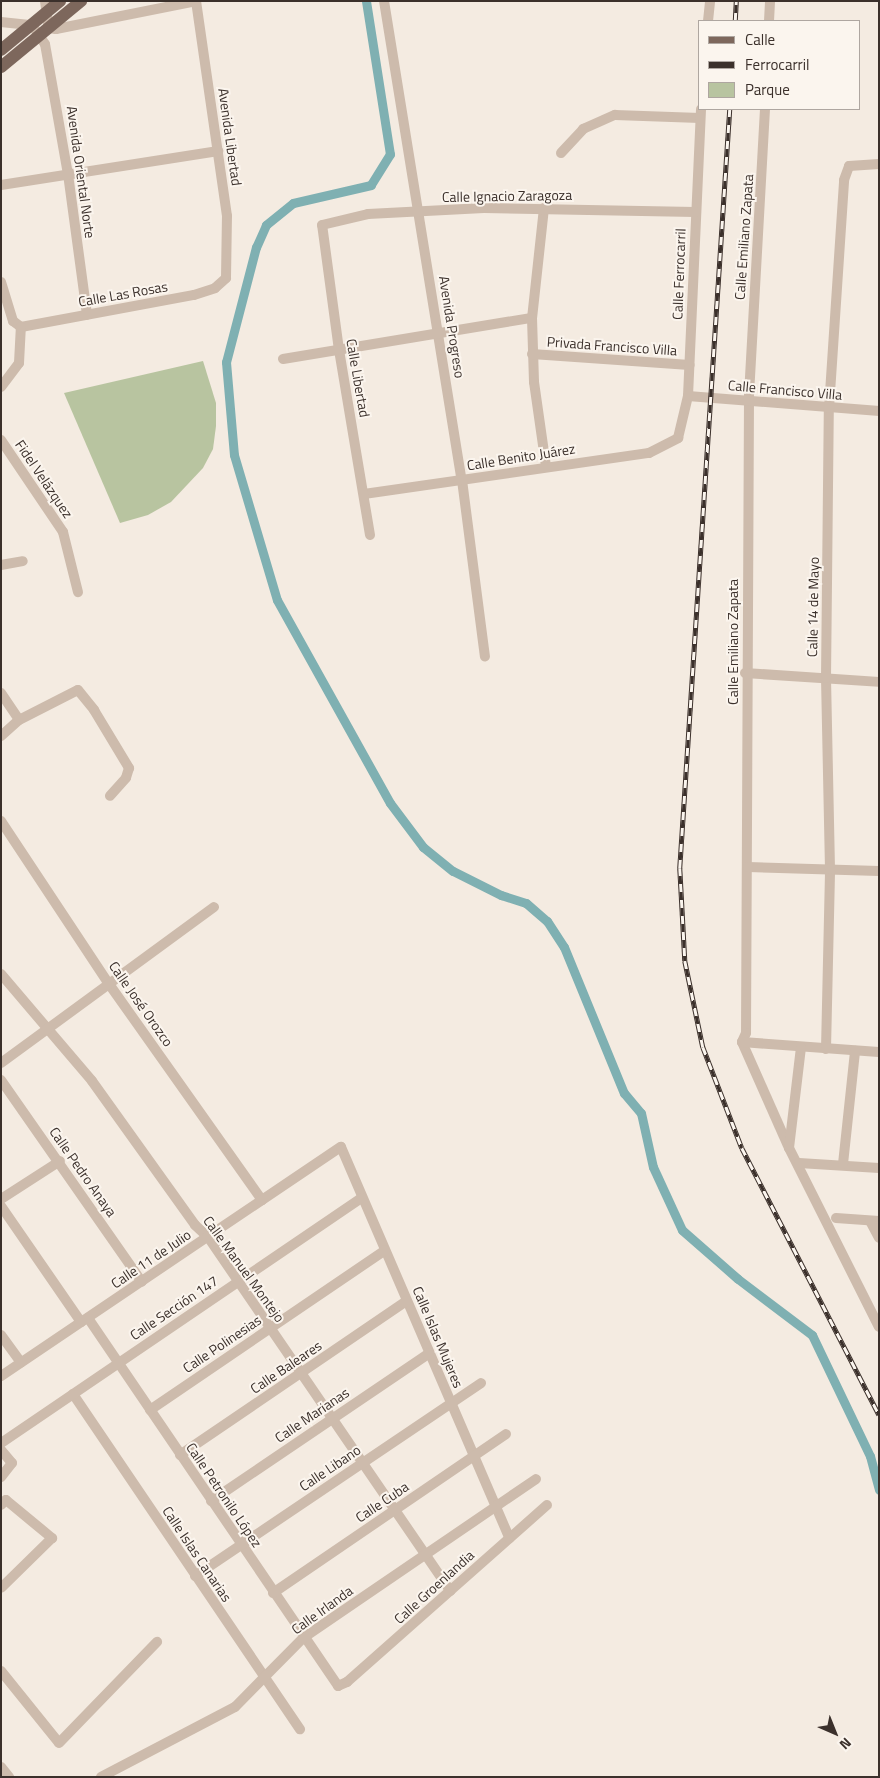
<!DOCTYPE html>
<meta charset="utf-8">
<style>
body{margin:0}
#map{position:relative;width:880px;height:1778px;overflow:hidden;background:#f4ebe1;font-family:"Titillium Web",sans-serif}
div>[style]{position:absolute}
.green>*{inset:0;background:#b8c4a0}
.canal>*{height:9px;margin:-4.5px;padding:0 4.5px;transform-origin:4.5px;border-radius:4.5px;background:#7fb0b2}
.street>*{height:10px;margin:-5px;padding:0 5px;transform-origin:5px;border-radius:5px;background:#cdbbac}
.primary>*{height:12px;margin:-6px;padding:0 6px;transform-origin:6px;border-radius:6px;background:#7d675c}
.rail>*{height:4.5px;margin-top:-2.25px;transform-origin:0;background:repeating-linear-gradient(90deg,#fbf5ee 0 8px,#3b302b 0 16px);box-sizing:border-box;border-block:1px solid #3b302b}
span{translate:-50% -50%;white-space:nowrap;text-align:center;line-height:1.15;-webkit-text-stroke:4px #fbf5ee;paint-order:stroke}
.street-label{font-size:14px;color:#3b302b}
.frame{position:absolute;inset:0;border:2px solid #3b302b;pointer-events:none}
.legend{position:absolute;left:698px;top:20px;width:162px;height:90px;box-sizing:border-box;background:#fbf5ee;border:1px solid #aea6a0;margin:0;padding:6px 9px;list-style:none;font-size:15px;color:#3b302b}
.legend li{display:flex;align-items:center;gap:10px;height:25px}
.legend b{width:25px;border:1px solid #aea6a0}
.north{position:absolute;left:810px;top:1708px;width:50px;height:50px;-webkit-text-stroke:4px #fbf5ee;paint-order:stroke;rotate:136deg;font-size:14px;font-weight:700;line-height:20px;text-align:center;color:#3b302b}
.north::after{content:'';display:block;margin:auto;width:18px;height:22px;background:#3b302b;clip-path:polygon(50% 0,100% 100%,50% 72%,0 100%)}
</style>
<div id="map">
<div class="green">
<i style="clip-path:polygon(203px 361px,216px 403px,216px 426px,213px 449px,203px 468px,171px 502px,148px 515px,120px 523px,64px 393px)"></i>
</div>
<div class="canal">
<i style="left:366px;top:1px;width:155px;rotate:81.1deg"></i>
<i style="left:390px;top:154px;width:36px;rotate:122deg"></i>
<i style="left:371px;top:185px;width:80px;rotate:167deg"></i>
<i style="left:293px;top:203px;width:35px;rotate:141deg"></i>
<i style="left:266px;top:225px;width:24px;rotate:114deg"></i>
<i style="left:256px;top:247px;width:119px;rotate:104.6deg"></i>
<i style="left:226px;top:362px;width:93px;rotate:85.1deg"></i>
<i style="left:234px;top:455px;width:151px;rotate:73.5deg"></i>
<i style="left:277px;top:600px;width:232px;rotate:60.9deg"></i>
<i style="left:390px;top:803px;width:55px;rotate:53.1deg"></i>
<i style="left:423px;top:847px;width:38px;rotate:39deg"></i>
<i style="left:453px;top:871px;width:54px;rotate:26.6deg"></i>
<i style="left:501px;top:895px;width:26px;rotate:18deg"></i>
<i style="left:526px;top:903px;width:28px;rotate:41deg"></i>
<i style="left:547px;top:921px;width:31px;rotate:57deg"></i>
<i style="left:564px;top:947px;width:158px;rotate:67.7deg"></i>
<i style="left:624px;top:1093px;width:26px;rotate:50deg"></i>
<i style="left:641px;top:1113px;width:55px;rotate:77.5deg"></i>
<i style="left:653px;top:1167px;width:69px;rotate:65.3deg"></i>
<i style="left:682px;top:1230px;width:74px;rotate:41.2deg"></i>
<i style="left:738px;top:1279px;width:93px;rotate:37.1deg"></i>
<i style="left:812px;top:1335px;width:134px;rotate:64.4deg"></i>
<i style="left:870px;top:1456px;width:35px;rotate:75deg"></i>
</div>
<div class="street">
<i style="left:45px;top:1px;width:27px;rotate:82deg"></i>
<i style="left:49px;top:28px;width:7px;rotate:8deg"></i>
<i style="left:56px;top:29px;width:143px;rotate:-11.3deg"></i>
<i style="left:384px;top:1px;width:485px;rotate:80.8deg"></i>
<i style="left:462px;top:480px;width:178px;rotate:82.6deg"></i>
<i style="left:708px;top:21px;width:20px;rotate:-84deg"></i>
<i style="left:769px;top:21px;width:20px;rotate:-87deg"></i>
<i style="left:1px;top:22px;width:31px;rotate:6deg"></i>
<i style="left:32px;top:25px;width:23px;rotate:56deg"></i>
<i style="left:45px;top:44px;width:132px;rotate:80deg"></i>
<i style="left:68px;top:174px;width:142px;rotate:82.3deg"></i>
<i style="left:765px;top:109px;width:290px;rotate:93.2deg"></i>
<i style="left:749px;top:399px;width:634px;rotate:90.27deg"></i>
<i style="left:746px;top:1033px;width:10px;rotate:114deg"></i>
<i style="left:742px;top:1042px;width:116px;rotate:66.1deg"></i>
<i style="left:789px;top:1148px;width:200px;rotate:63.3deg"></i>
<i style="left:561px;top:153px;width:33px;rotate:-47deg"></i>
<i style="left:583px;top:129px;width:35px;rotate:-24deg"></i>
<i style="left:615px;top:115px;width:85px;rotate:2deg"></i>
<i style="left:1px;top:185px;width:220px;rotate:-8.9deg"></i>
<i style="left:544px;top:208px;width:111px;rotate:96.2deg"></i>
<i style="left:532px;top:318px;width:64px;rotate:88.2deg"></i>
<i style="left:534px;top:382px;width:85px;rotate:81.9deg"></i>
<i style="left:1px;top:282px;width:41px;rotate:72.9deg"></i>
<i style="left:13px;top:321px;width:10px;rotate:37deg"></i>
<i style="left:21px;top:327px;width:176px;rotate:-10.5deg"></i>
<i style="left:194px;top:295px;width:22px;rotate:-18deg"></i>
<i style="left:215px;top:288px;width:15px;rotate:-42deg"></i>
<i style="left:226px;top:278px;width:62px;rotate:-89.1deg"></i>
<i style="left:227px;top:216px;width:217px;rotate:-98.2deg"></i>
<i style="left:532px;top:354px;width:158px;rotate:4deg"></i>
<i style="left:283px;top:359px;width:252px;rotate:-9.4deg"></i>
<i style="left:1px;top:387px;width:30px;rotate:-53deg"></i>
<i style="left:19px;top:363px;width:36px;rotate:-87deg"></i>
<i style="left:688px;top:396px;width:192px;rotate:4.5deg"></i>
<i style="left:1px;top:440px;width:111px;rotate:56deg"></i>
<i style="left:63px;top:532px;width:62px;rotate:76deg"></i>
<i style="left:364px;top:494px;width:288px;rotate:-8.2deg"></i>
<i style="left:649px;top:453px;width:33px;rotate:-27deg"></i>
<i style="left:678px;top:438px;width:43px;rotate:-76.6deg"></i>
<i style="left:688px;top:396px;width:287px;rotate:-87.4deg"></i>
<i style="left:370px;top:535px;width:188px;rotate:-99.5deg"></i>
<i style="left:339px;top:350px;width:126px;rotate:-97.7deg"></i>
<i style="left:322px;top:225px;width:47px;rotate:-13.4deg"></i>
<i style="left:368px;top:214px;width:116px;rotate:-3deg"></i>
<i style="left:484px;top:208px;width:211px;rotate:1.1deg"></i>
<i style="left:1px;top:565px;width:22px;rotate:-10deg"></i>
<i style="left:745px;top:673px;width:134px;rotate:3.8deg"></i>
<i style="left:1px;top:693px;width:32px;rotate:56deg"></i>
<i style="left:1px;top:736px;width:24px;rotate:-42deg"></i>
<i style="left:19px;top:720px;width:66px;rotate:-27deg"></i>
<i style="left:78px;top:690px;width:26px;rotate:51deg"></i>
<i style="left:94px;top:710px;width:68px;rotate:58.9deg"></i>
<i style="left:129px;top:768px;width:10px;rotate:107deg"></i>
<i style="left:126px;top:778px;width:24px;rotate:132deg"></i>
<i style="left:1px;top:821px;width:196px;rotate:56.5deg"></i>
<i style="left:109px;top:984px;width:265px;rotate:54.7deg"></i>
<i style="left:748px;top:867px;width:131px;rotate:1.7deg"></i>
<i style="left:1px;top:974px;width:140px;rotate:49.6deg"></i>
<i style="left:92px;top:1081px;width:177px;rotate:54.4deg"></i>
<i style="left:195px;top:1225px;width:18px;rotate:43deg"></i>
<i style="left:208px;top:1237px;width:429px;rotate:55.6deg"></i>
<i style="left:742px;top:1042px;width:137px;rotate:4.2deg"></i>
<i style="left:826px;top:1049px;width:180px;rotate:-88.7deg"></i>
<i style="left:830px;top:869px;width:191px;rotate:-91.2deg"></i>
<i style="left:826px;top:678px;width:270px;rotate:-89.4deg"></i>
<i style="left:829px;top:408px;width:228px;rotate:-86.2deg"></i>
<i style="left:844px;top:180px;width:15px;rotate:-70deg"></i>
<i style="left:849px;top:166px;width:30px;rotate:-4deg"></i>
<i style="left:1px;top:1063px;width:264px;rotate:-36.2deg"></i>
<i style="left:1px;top:1080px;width:246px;rotate:55.1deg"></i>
<i style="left:789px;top:1148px;width:101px;rotate:-83.2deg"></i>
<i style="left:799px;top:1163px;width:80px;rotate:3.6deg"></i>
<i style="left:843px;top:1164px;width:114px;rotate:-83.9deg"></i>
<i style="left:1px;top:1199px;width:70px;rotate:-32.8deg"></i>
<i style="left:1px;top:1206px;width:141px;rotate:55.4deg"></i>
<i style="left:836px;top:1218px;width:43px;rotate:4deg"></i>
<i style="left:870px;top:1221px;width:19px;rotate:62deg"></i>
<i style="left:88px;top:1318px;width:445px;rotate:55.8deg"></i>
<i style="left:338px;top:1686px;width:10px;rotate:-24deg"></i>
<i style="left:347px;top:1682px;width:267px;rotate:-41.5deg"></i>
<i style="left:1px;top:1335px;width:34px;rotate:54deg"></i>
<i style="left:1px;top:1376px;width:410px;rotate:-34deg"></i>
<i style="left:341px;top:1147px;width:426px;rotate:66.7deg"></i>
<i style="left:73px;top:1394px;width:405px;rotate:55.9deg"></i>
<i style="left:150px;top:1410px;width:284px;rotate:-34.2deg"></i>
<i style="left:1px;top:1443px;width:436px;rotate:-34.2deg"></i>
<i style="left:1px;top:1450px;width:17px;rotate:50deg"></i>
<i style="left:12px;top:1463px;width:18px;rotate:128deg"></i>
<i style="left:180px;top:1455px;width:274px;rotate:-34.2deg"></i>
<i style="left:211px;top:1501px;width:264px;rotate:-34.1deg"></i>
<i style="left:1px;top:1505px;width:7px;rotate:-45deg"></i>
<i style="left:6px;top:1500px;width:60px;rotate:39.6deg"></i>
<i style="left:52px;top:1538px;width:71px;rotate:135.6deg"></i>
<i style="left:195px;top:1576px;width:345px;rotate:-34deg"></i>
<i style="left:273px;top:1593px;width:282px;rotate:-34.3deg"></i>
<i style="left:1px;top:1671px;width:92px;rotate:51.1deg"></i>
<i style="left:59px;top:1743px;width:141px;rotate:-45.9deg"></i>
<i style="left:1px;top:1767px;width:13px;rotate:51deg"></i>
<i style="left:101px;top:1777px;width:151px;rotate:-27.6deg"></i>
<i style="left:235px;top:1707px;width:97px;rotate:-45.4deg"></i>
<i style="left:303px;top:1638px;width:282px;rotate:-34.3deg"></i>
</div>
<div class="primary">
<i style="left:1px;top:50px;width:77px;rotate:-39.7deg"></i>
<i style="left:1px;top:67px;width:104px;rotate:-39.5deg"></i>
</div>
<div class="rail">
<i style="left:735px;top:21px;width:20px;rotate:-87deg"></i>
<i style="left:730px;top:109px;width:761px;rotate:93.77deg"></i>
<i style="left:680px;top:868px;width:93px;rotate:86.9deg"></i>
<i style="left:685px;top:961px;width:88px;rotate:78.2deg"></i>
<i style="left:703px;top:1047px;width:108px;rotate:68.9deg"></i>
<i style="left:742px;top:1148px;width:300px;rotate:62.8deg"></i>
</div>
<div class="street-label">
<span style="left:230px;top:137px;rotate:82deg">Avenida Libertad</span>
<span style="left:81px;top:172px;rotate:82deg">Avenida Oriental Norte</span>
<span style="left:507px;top:196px;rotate:-1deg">Calle Ignacio Zaragoza</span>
<span style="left:744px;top:237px;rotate:-86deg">Calle Emiliano Zapata</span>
<span style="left:679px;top:274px;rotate:-88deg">Calle Ferrocarril</span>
<span style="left:123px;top:294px;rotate:-10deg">Calle Las Rosas</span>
<span style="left:452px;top:327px;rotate:81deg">Avenida Progreso</span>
<span style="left:612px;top:346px;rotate:4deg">Privada Francisco Villa</span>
<span style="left:358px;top:378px;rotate:80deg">Calle Libertad</span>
<span style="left:785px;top:390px;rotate:5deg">Calle Francisco Villa</span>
<span style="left:521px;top:457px;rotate:-9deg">Calle Benito Juárez</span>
<span style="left:44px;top:479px;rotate:56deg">Fidel Velázquez</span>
<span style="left:813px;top:607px;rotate:-89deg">Calle 14 de Mayo</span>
<span style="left:733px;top:642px;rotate:-90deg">Calle Emiliano Zapata</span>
<span style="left:141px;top:1004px;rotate:55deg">Calle José Orozco</span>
<span style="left:83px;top:1172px;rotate:55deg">Calle Pedro Anaya</span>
<span style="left:151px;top:1259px;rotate:-34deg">Calle 11 de Julio</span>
<span style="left:244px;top:1269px;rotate:54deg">Calle Manuel Montejo</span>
<span style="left:174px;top:1308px;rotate:-34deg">Calle Sección 147</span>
<span style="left:438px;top:1337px;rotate:67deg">Calle Islas Mujeres</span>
<span style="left:222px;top:1344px;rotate:-34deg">Calle Polinesias</span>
<span style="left:286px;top:1367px;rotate:-34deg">Calle Baleares</span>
<span style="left:312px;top:1415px;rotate:-34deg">Calle Marianas</span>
<span style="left:330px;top:1468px;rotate:-34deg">Calle Libano</span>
<span style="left:224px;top:1495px;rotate:56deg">Calle Petronilo López</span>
<span style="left:382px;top:1502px;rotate:-34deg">Calle Cuba</span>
<span style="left:197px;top:1554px;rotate:56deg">Calle Islas Canarias</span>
<span style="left:434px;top:1587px;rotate:-42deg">Calle Groenlandia</span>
<span style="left:322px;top:1610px;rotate:-36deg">Calle Irlanda</span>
</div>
<div class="frame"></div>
<ul class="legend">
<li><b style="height:6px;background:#7d675c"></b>Calle</li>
<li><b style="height:6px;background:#3b302b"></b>Ferrocarril</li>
<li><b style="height:14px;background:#b8c4a0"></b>Parque</li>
</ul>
<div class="north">N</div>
</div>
